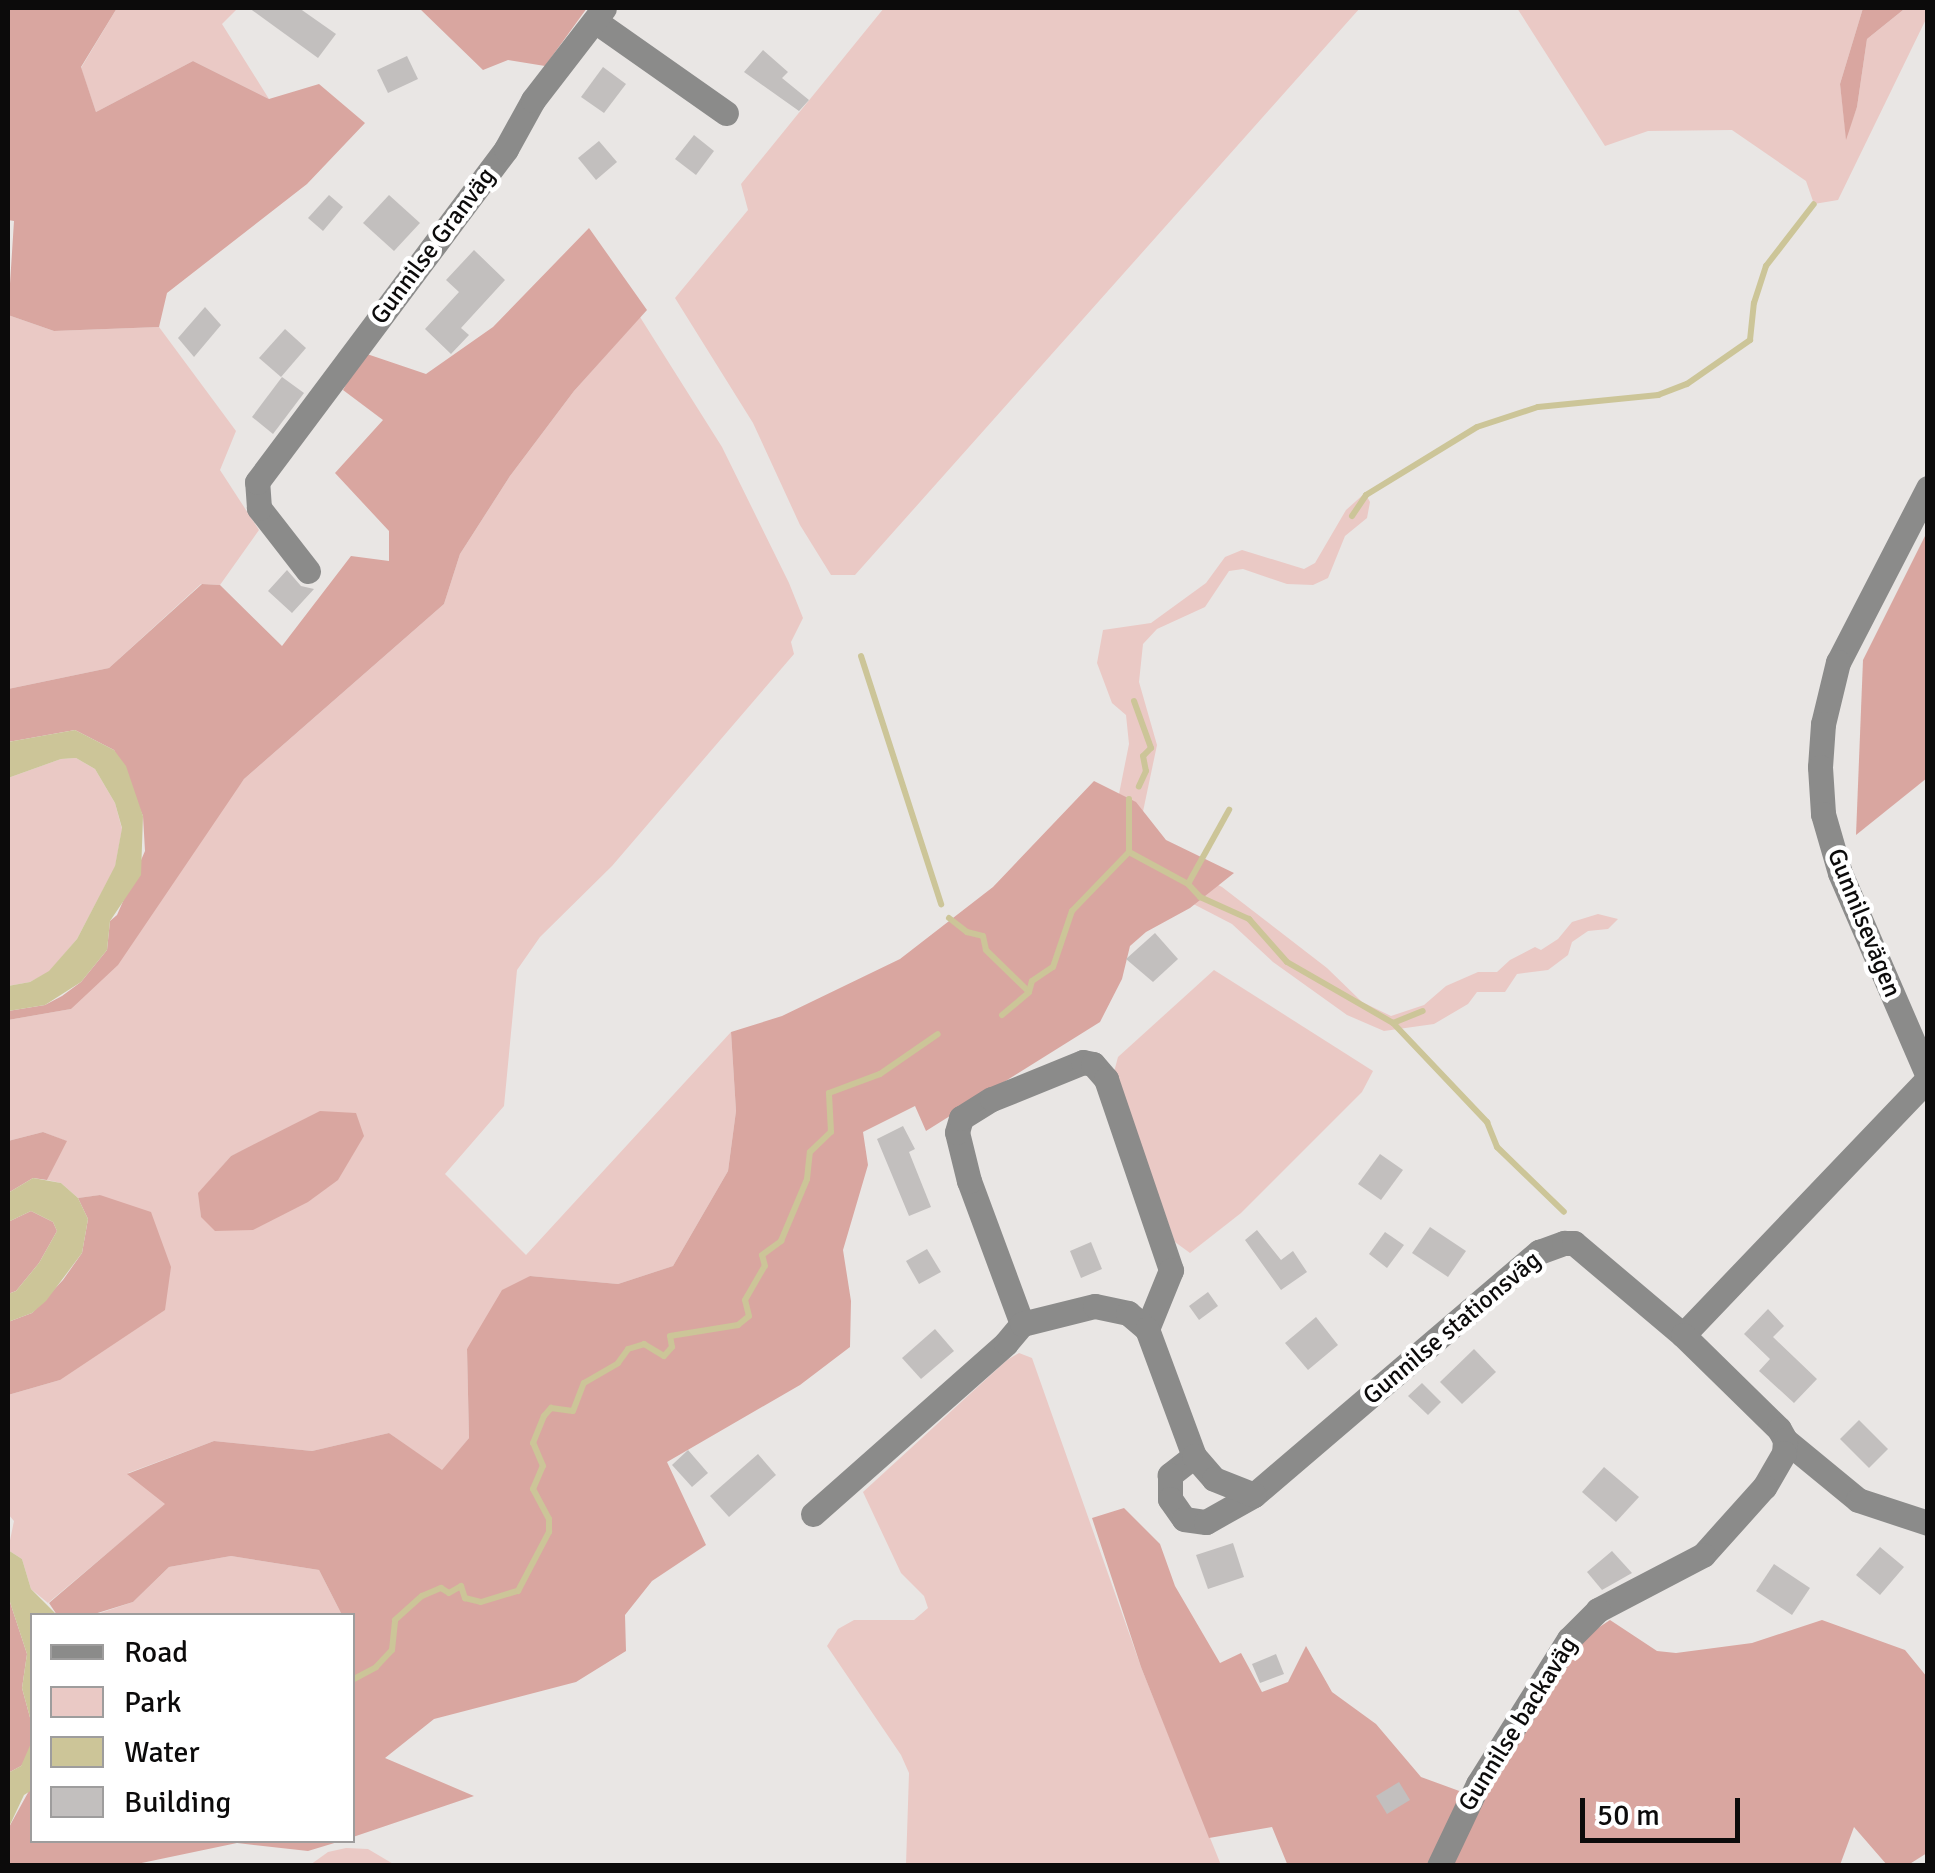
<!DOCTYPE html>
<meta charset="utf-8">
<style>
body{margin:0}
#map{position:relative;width:1935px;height:1873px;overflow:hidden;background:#e9e6e4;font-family:Signika,sans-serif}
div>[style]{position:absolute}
.green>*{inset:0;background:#eac9c5}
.forest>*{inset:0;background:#d9a6a0}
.water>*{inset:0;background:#ccc598}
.stream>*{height:6px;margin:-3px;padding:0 3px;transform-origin:3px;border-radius:3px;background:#ccc598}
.building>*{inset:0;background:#c2bfbe}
.minor>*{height:25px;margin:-12.5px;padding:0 12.5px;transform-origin:12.5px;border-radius:12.5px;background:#8b8b8a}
span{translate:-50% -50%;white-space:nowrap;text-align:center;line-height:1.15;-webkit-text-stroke:9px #fff;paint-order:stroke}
.street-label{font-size:25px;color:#0c0b0b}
.frame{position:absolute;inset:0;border:10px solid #0c0b0b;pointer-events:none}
.legend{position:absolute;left:30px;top:1613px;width:325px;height:230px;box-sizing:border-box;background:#fff;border:2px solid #9e9d9d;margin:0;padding:12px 18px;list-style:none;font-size:30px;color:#0c0b0b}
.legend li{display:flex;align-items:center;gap:20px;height:50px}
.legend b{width:50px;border:2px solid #9e9d9d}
.scale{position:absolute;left:1580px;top:1798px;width:160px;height:45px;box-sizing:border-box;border:5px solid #0c0b0b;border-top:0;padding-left:12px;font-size:30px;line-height:35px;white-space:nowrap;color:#0c0b0b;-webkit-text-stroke:8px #fff;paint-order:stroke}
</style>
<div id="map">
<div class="green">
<i style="clip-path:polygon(117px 8px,238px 8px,222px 24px,269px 99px,193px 61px,96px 112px,81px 68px)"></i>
<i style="clip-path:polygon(884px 8px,1360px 8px,855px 575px,831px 575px,800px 525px,753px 423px,675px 298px,748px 210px,741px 184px)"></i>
<i style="clip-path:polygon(1517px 8px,1863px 8px,1840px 84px,1846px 137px,1857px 107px,1867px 39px,1903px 10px,1927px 8px,1928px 15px,1838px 200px,1814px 204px,1806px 181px,1732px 130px,1648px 131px,1605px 146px)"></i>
<i style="clip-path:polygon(8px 315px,54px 331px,159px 327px,236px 431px,220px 470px,259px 530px,220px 585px,201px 584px,109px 668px,8px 689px)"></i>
<i style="clip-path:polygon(evenodd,640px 317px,722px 447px,789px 583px,803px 618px,791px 642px,794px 654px,612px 866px,540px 937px,517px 970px,504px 1106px,445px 1174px,526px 1255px,731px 1032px,736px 1111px,728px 1171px,673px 1266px,618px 1284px,530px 1276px,467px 1349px,469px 1438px,442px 1471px,389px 1433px,312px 1451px,214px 1441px,128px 1473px,166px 1504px,48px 1603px,31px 1589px,22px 1559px,8px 1550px,14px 1521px,8px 1514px,8px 1395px,60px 1380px,101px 1195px,78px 1198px,61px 1183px,47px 1180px,66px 1141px,43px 1132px,8px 1141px,8px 1020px,71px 1009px,244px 779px,444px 604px,460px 554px,510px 476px,574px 391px,640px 317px,268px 1139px,201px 1217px,199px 1193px,231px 1156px,268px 1139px)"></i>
<i style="clip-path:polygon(1365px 493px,1370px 502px,1367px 518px,1345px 536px,1328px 578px,1313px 585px,1287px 584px,1243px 569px,1229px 571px,1205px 607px,1157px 629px,1143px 644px,1139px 682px,1157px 745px,1141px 821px,1176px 864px,1222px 887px,1327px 968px,1362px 1002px,1391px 1016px,1424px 1005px,1446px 986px,1478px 972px,1497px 972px,1510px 960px,1535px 947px,1541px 950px,1558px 939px,1572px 922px,1598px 914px,1618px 919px,1608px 929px,1588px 931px,1572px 942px,1568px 955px,1548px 970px,1517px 974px,1505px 992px,1477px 992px,1468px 1004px,1434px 1024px,1384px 1031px,1347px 1015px,1273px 962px,1232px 924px,1174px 894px,1117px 804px,1129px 744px,1126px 715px,1112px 703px,1097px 663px,1103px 630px,1151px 623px,1206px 583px,1225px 557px,1242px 550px,1304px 569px,1315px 563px,1346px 510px)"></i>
<i style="clip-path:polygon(76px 758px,95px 769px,115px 803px,122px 829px,115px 867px,77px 939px,49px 972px,30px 982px,8px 986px,8px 778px,61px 759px)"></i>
<i style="clip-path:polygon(1214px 970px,1373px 1071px,1362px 1092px,1241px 1213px,1190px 1253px,1175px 1242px,1114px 1072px,1118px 1057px)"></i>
<i style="clip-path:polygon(1019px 1353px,1032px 1358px,1141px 1667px,1221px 1865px,906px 1865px,909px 1773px,901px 1755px,827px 1646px,838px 1629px,854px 1620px,914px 1620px,928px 1608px,924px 1596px,901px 1573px,863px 1492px,1007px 1360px)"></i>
<i style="clip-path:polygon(231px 1556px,319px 1570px,342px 1615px,91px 1616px,133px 1602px,169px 1567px)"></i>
<i style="clip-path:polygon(346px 1848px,368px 1849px,395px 1865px,310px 1865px,328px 1852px)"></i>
</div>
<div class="forest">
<i style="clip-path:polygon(8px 8px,117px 8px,81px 67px,96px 112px,193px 61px,269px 99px,319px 84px,365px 123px,307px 184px,167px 293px,159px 327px,54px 331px,8px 315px,14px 221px,8px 220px)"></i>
<i style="clip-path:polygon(419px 8px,587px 8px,545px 66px,508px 60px,483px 70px)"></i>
<i style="clip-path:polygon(1863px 8px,1914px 8px,1903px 10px,1867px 39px,1857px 107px,1846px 140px,1840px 84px)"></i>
<i style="clip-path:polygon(589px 228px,647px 310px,574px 391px,510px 476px,460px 554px,444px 604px,244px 779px,118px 965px,71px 1009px,8px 1020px,8px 1011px,45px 1005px,62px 996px,81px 982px,107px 950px,110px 921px,117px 915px,145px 851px,143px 816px,114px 750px,75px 730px,8px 742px,8px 689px,109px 668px,202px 584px,220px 585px,282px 646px,351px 556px,389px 561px,389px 531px,335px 473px,383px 420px,343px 390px,364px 353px,426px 374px,493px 327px)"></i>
<i style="clip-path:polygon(1927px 532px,1927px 778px,1856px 835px,1863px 660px)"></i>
<i style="clip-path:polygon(1094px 781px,1136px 802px,1166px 840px,1234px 873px,1190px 908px,1146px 932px,1130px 946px,1122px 979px,1100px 1022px,926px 1131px,915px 1106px,863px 1132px,868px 1165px,843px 1250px,851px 1301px,850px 1347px,800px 1385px,667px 1462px,706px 1545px,652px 1581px,625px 1615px,626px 1651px,576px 1682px,434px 1719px,385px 1758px,474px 1796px,353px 1837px,352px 1616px,342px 1615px,319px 1570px,231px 1556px,169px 1567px,133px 1602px,91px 1615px,57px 1615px,49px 1603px,165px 1504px,127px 1474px,214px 1441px,312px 1451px,389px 1433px,442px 1470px,469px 1438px,467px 1349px,502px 1290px,530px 1276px,618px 1284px,673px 1266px,728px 1171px,736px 1111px,731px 1032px,782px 1016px,900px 959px,993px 887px)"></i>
<i style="clip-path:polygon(320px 1111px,356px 1113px,364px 1136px,338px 1180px,308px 1202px,253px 1230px,215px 1231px,201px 1217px,198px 1193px,231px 1156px)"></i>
<i style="clip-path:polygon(43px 1132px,67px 1141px,47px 1180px,33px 1178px,8px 1193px,8px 1141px)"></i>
<i style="clip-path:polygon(100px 1195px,151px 1212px,171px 1267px,165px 1310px,60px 1380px,8px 1395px,8px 1322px,32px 1313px,63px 1280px,82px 1253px,88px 1219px,78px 1198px)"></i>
<i style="clip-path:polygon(31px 1211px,53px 1222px,57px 1231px,39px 1263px,16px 1291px,8px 1294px,8px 1222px)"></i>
<i style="clip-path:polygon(1124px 1508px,1160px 1544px,1175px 1586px,1220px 1663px,1241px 1653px,1262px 1692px,1288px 1682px,1306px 1646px,1332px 1692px,1376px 1724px,1421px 1777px,1484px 1800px,1571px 1646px,1610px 1620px,1657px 1651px,1676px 1653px,1752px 1643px,1822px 1620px,1905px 1650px,1927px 1677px,1927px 1853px,1908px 1865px,1887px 1865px,1854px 1827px,1840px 1865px,1288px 1866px,1272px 1827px,1209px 1838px,1141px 1667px,1092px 1518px)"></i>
<i style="clip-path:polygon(8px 1596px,27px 1654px,22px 1688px,32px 1725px,30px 1755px,21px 1766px,8px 1773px)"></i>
<i style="clip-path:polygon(30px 1789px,32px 1840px,341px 1841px,308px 1851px,237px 1843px,132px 1865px,8px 1866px,8px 1829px)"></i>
</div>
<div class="water">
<i style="clip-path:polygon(75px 730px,114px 750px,126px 766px,143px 816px,141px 875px,110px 921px,107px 950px,81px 982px,45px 1005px,8px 1011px,8px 986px,30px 982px,49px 971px,77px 939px,115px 866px,122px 828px,115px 803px,95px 769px,76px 758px,61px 759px,8px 778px,8px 742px)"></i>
<i style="clip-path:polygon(33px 1178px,61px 1183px,78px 1198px,88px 1219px,82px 1253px,46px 1301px,32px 1313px,8px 1322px,8px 1294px,16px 1291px,39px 1263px,57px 1231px,53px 1222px,31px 1211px,8px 1222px,8px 1193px)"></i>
<i style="clip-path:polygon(8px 1550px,22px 1559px,31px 1589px,57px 1615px,32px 1616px,32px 1725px,22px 1688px,27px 1654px,8px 1596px)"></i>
<i style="clip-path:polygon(32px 1741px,32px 1790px,24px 1795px,8px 1829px,8px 1773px,21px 1766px)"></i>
</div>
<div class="stream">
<i style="left:1352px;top:516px;width:25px;rotate:-56deg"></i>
<i style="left:1366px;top:495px;width:130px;rotate:-31.5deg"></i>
<i style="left:1477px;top:427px;width:64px;rotate:-18.2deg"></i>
<i style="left:1538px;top:407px;width:121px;rotate:-5.7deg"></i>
<i style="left:1658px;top:395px;width:31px;rotate:-21deg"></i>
<i style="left:1687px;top:384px;width:77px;rotate:-34.9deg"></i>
<i style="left:1750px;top:340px;width:37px;rotate:-84deg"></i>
<i style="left:1754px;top:303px;width:39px;rotate:-72deg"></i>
<i style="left:1766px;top:266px;width:78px;rotate:-52.3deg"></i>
<i style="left:861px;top:656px;width:261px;rotate:72.1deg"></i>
<i style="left:1134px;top:701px;width:50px;rotate:70.1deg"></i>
<i style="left:1151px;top:748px;width:11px;rotate:135deg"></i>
<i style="left:1143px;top:756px;width:15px;rotate:79deg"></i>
<i style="left:1146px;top:771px;width:17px;rotate:115deg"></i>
<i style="left:1129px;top:852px;width:67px;rotate:28.5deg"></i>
<i style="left:1188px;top:884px;width:18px;rotate:47deg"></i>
<i style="left:1200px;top:897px;width:54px;rotate:24.2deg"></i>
<i style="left:1249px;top:919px;width:57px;rotate:48.5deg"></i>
<i style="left:1287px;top:962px;width:122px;rotate:29.9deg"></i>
<i style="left:1393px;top:1023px;width:137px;rotate:46.5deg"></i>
<i style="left:1487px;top:1122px;width:27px;rotate:68deg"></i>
<i style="left:1497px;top:1147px;width:93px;rotate:44.1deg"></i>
<i style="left:1188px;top:884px;width:85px;rotate:-61deg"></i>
<i style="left:949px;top:918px;width:23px;rotate:38deg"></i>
<i style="left:967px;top:932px;width:16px;rotate:14deg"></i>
<i style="left:983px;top:936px;width:14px;rotate:78deg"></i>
<i style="left:986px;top:950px;width:60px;rotate:44.3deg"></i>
<i style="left:1002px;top:1015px;width:35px;rotate:-40deg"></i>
<i style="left:1029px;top:992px;width:11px;rotate:-75deg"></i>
<i style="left:1032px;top:981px;width:25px;rotate:-34deg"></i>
<i style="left:1053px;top:967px;width:59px;rotate:-71.3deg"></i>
<i style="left:1072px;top:911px;width:82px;rotate:-46deg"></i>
<i style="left:1129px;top:852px;width:53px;rotate:-90deg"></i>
<i style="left:1393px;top:1023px;width:32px;rotate:-22deg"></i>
<i style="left:352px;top:1680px;width:27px;rotate:-28deg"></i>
<i style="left:376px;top:1667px;width:23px;rotate:-47deg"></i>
<i style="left:392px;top:1650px;width:30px;rotate:-84deg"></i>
<i style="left:395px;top:1620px;width:36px;rotate:-42deg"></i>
<i style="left:422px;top:1596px;width:21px;rotate:-23deg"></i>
<i style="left:441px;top:1588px;width:9px;rotate:32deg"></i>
<i style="left:449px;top:1593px;width:14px;rotate:-30deg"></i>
<i style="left:461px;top:1586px;width:13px;rotate:72deg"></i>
<i style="left:465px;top:1598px;width:16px;rotate:14deg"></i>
<i style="left:481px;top:1602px;width:39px;rotate:-17deg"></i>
<i style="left:518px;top:1591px;width:67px;rotate:-62.3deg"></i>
<i style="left:549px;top:1532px;width:13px;rotate:-90deg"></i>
<i style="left:549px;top:1519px;width:34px;rotate:-118deg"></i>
<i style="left:533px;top:1489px;width:25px;rotate:-67deg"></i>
<i style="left:543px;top:1466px;width:25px;rotate:-113deg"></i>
<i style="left:533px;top:1443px;width:29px;rotate:-68deg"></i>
<i style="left:544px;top:1416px;width:11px;rotate:-49deg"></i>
<i style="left:551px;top:1408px;width:22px;rotate:8deg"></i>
<i style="left:573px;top:1411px;width:30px;rotate:-69deg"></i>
<i style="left:584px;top:1383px;width:39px;rotate:-30deg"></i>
<i style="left:618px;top:1363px;width:17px;rotate:-54deg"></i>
<i style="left:628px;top:1349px;width:17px;rotate:-17deg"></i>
<i style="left:644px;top:1344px;width:23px;rotate:31deg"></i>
<i style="left:664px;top:1356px;width:12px;rotate:-48deg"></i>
<i style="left:672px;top:1347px;width:11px;rotate:-100deg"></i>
<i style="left:670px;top:1336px;width:69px;rotate:-9.2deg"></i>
<i style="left:738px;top:1325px;width:14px;rotate:-39deg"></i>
<i style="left:749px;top:1316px;width:16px;rotate:-104deg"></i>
<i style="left:745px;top:1300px;width:39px;rotate:-60deg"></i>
<i style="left:765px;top:1266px;width:11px;rotate:-105deg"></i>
<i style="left:762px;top:1255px;width:24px;rotate:-36deg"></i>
<i style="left:781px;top:1241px;width:67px;rotate:-67.2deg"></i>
<i style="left:807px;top:1179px;width:27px;rotate:-84deg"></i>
<i style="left:810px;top:1152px;width:29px;rotate:-44deg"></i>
<i style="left:831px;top:1132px;width:39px;rotate:-93deg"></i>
<i style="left:829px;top:1093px;width:54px;rotate:-20.4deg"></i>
<i style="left:880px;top:1074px;width:70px;rotate:-34.6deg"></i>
</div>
<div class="building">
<i style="clip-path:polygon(249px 8px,299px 8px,336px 34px,318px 58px)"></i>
<i style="clip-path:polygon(763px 50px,788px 72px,782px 78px,809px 100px,799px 111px,744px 72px)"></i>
<i style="clip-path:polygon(407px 56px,418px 79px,388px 93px,377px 70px)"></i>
<i style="clip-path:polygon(603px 67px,626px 84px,604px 113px,581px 97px)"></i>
<i style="clip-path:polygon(694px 135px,714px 151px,696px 175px,675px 159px)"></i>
<i style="clip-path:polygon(599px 141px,617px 162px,596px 180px,578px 158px)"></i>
<i style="clip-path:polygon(329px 195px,343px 207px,323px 231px,308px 218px)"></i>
<i style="clip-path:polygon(389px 195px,420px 223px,394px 251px,363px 223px)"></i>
<i style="clip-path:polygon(474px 250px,505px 280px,461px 328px,469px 335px,451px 354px,425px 329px,459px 292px,446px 280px)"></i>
<i style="clip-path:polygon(205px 307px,221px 325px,194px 357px,178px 338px)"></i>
<i style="clip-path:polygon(285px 329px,306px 348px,281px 377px,259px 358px)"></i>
<i style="clip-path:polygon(282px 377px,304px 393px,273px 434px,252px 417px)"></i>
<i style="clip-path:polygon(287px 570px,301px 586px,314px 589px,292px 613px,268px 591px)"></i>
<i style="clip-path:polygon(1155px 933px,1178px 959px,1153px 982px,1126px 959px)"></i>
<i style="clip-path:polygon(903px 1126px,915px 1149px,909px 1152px,931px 1207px,909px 1216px,877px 1139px)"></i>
<i style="clip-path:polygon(1380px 1154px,1403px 1170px,1381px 1200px,1358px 1184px)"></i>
<i style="clip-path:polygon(1430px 1227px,1466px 1251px,1448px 1277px,1412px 1253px)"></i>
<i style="clip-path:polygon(1257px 1230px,1281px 1260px,1293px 1251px,1307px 1272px,1281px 1290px,1245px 1240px)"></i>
<i style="clip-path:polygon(1385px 1232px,1404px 1245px,1387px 1268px,1369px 1254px)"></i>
<i style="clip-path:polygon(1091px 1242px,1102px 1269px,1081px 1278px,1070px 1251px)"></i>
<i style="clip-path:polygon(927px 1249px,941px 1272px,919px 1284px,906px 1261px)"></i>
<i style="clip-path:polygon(1208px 1292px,1218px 1306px,1199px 1320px,1189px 1306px)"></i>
<i style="clip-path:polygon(1768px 1309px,1784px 1326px,1773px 1337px,1817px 1379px,1794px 1403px,1759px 1371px,1770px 1359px,1744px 1334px)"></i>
<i style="clip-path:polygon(1316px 1317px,1338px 1345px,1308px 1370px,1285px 1343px)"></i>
<i style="clip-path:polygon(935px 1329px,954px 1351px,921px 1379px,902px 1358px)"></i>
<i style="clip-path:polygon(1474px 1349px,1496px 1372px,1462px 1404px,1440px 1382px)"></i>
<i style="clip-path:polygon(1422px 1383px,1441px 1402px,1428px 1415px,1408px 1396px)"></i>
<i style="clip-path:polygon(1859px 1420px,1888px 1449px,1869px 1468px,1840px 1439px)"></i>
<i style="clip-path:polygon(688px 1450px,708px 1473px,692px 1487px,672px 1465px)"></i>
<i style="clip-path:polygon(758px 1454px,776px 1475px,729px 1517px,710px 1496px)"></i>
<i style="clip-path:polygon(1604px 1467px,1639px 1497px,1616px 1522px,1582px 1492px)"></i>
<i style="clip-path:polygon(1233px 1543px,1244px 1577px,1208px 1589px,1196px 1555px)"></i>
<i style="clip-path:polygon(1880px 1547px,1904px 1567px,1880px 1595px,1856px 1575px)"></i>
<i style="clip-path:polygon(1612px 1551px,1632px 1573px,1602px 1590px,1587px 1572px)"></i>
<i style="clip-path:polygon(1774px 1564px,1810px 1588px,1792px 1615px,1756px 1591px)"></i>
<i style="clip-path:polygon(1276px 1654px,1284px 1674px,1260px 1683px,1252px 1664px)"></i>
<i style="clip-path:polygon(1399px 1782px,1410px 1800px,1387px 1814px,1376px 1796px)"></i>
</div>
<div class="minor">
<i style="left:595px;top:21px;width:160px;rotate:35.1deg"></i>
<i style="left:1928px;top:488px;width:196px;rotate:117.3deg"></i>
<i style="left:1838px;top:662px;width:64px;rotate:103.6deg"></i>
<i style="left:1823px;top:724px;width:43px;rotate:94deg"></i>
<i style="left:1820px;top:767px;width:47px;rotate:86.3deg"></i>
<i style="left:1823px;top:814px;width:61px;rotate:73.9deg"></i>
<i style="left:1840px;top:873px;width:221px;rotate:66.6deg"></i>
<i style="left:308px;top:571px;width:80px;rotate:-127.9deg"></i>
<i style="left:259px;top:508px;width:26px;rotate:-94deg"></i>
<i style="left:257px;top:482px;width:416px;rotate:-53.2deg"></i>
<i style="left:506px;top:149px;width:56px;rotate:-61.1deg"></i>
<i style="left:533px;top:100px;width:116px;rotate:-52.3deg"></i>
<i style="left:1022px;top:1324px;width:153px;rotate:-110.3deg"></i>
<i style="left:969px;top:1181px;width:50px;rotate:-103.8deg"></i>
<i style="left:957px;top:1132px;width:15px;rotate:-74deg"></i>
<i style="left:961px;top:1118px;width:36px;rotate:-32deg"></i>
<i style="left:992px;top:1099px;width:98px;rotate:-22.1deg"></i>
<i style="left:1083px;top:1062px;width:10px;rotate:11deg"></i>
<i style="left:1093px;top:1064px;width:20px;rotate:49deg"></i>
<i style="left:1106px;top:1079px;width:202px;rotate:71.2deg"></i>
<i style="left:1171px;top:1270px;width:64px;rotate:112.1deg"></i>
<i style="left:1683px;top:1335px;width:354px;rotate:-46.3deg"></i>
<i style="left:1785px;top:1440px;width:94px;rotate:39.4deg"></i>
<i style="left:1858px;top:1500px;width:74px;rotate:18.2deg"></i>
<i style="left:1194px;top:1456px;width:31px;rotate:142deg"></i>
<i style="left:1170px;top:1475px;width:24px;rotate:90deg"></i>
<i style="left:1170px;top:1499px;width:24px;rotate:55deg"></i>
<i style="left:1184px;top:1519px;width:22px;rotate:8deg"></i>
<i style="left:1206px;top:1522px;width:55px;rotate:-29.4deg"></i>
<i style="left:1254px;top:1495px;width:375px;rotate:-40.5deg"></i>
<i style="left:1539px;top:1252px;width:27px;rotate:-20deg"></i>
<i style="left:1564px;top:1243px;width:10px"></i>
<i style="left:1574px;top:1243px;width:143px;rotate:40.2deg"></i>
<i style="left:1683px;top:1335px;width:134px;rotate:44.4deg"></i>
<i style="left:1779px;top:1429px;width:13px;rotate:61deg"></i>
<i style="left:1785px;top:1440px;width:13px;rotate:94deg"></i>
<i style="left:1784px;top:1453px;width:39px;rotate:120deg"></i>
<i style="left:1764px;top:1487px;width:91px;rotate:131.9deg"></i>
<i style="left:1703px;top:1555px;width:119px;rotate:152.4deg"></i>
<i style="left:1598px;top:1610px;width:41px;rotate:135deg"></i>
<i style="left:1569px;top:1639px;width:171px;rotate:122.1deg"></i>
<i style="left:1478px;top:1784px;width:91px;rotate:115.4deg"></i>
<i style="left:813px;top:1514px;width:258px;rotate:-41.5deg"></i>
<i style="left:1006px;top:1343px;width:25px;rotate:-50deg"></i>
<i style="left:1022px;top:1324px;width:75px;rotate:-13.9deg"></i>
<i style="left:1095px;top:1306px;width:34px;rotate:12deg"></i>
<i style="left:1128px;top:1313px;width:25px;rotate:40deg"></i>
<i style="left:1147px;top:1329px;width:135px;rotate:69.7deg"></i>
<i style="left:1194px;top:1456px;width:30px;rotate:49deg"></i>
<i style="left:1214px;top:1479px;width:43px;rotate:21.8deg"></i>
</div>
<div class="street-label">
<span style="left:433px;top:246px;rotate:-53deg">Gunnilse Granväg</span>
<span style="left:1864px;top:923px;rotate:68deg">Gunnilsevägen</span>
<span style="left:1452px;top:1328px;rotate:-40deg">Gunnilse stationsväg</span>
<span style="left:1518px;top:1724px;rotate:-58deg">Gunnilse backaväg</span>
</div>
<div class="frame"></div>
<ul class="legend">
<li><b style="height:12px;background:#8b8b8a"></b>Road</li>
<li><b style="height:28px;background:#eac9c5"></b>Park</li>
<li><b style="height:28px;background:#ccc598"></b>Water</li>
<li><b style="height:28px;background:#c2bfbe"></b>Building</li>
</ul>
<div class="scale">50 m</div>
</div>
